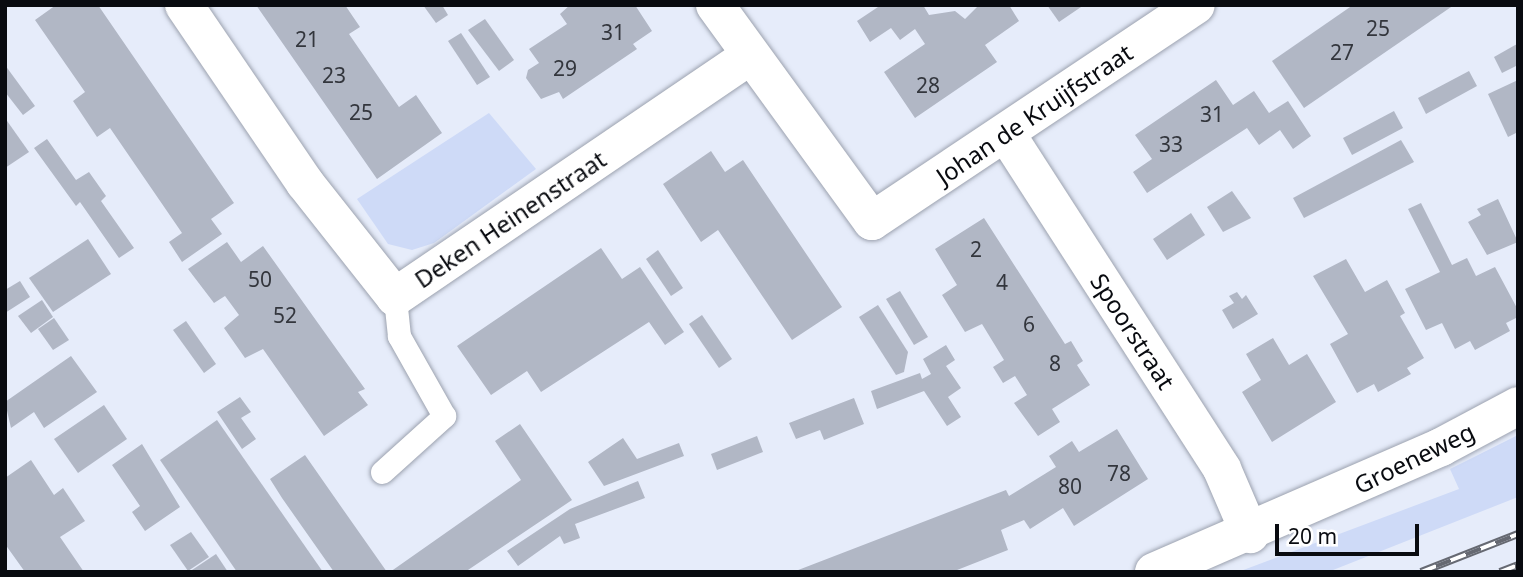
<!DOCTYPE html>
<style>
body{margin:0}
#map{position:relative;width:1523px;height:577px;overflow:hidden;background:#e6ecfa;font-family:"Noto Sans",sans-serif}
div>[style]{position:absolute}
.green>*{inset:0;background:#cedaf7}
.building>*{inset:0;background:#b1b7c5}
.roads{filter:drop-shadow(0 0 2px #9ca2af) drop-shadow(0 0 2px #9ca2af)}
.lane>*{height:23px;margin:-11.5px;padding:0 11.5px;transform-origin:11.5px;border-radius:11.5px;background:#fff}
.street>*{height:38px;margin:-19px;padding:0 19px;transform-origin:19px;border-radius:19px;background:#fff}
.rail>*{height:8px;margin-top:-4px;transform-origin:0;background:repeating-linear-gradient(90deg,#fff 0 16px,#666972 0 32px);box-sizing:border-box;border-block:2px solid #666972}
span{translate:-50% -50%;white-space:nowrap;text-align:center;line-height:1.15;-webkit-text-stroke:5px #fff;paint-order:stroke}
.number-label{font-size:21px;color:#33363d}
.number-label span{-webkit-text-stroke-width:0}
.street-label{font-size:24px;color:#090b10}
.frame{position:absolute;inset:0;border:7px solid #090b10;pointer-events:none}
.scale{position:absolute;left:1275px;top:524px;width:144px;height:32px;box-sizing:border-box;border:4px solid #090b10;border-top:0;padding-left:9px;font-size:21px;line-height:24px;white-space:nowrap;color:#090b10;-webkit-text-stroke:5px #fff;paint-order:stroke}
</style>
<div id="map">
<div class="green">
<i style="clip-path:polygon(489px 113px,536px 169px,434px 243px,412px 250px,388px 244px,357px 199px)"></i>
<i style="clip-path:polygon(1518px 435px,1518px 497px,1328px 572px,1238px 572px,1459px 489px,1450px 469px)"></i>
</div>
<div class="building">
<i style="clip-path:polygon(56px 5px,98px 5px,234px 203px,211px 219px,222px 234px,182px 262px,169px 242px,182px 233px,110px 128px,97px 137px,73px 101px,85px 92px,35px 20px)"></i>
<i style="clip-path:polygon(256px 5px,345px 5px,360px 27px,349px 34px,399px 107px,416px 95px,442px 133px,377px 179px)"></i>
<i style="clip-path:polygon(423px 5px,442px 5px,448px 15px,436px 23px)"></i>
<i style="clip-path:polygon(570px 5px,635px 5px,652px 31px,633px 44px,637px 49px,563px 99px,559px 92px,541px 99px,526px 78px,528px 70px,539px 63px,529px 49px,567px 24px,560px 14px)"></i>
<i style="clip-path:polygon(881px 5px,923px 5px,929px 15px,955px 11px,965px 19px,979px 5px,1009px 5px,1019px 21px,985px 45px,997px 62px,915px 118px,884px 72px,925px 44px,915px 29px,900px 40px,891px 28px,870px 42px,857px 21px)"></i>
<i style="clip-path:polygon(1047px 5px,1084px 5px,1059px 22px)"></i>
<i style="clip-path:polygon(1353px 5px,1454px 5px,1304px 108px,1272px 61px)"></i>
<i style="clip-path:polygon(485px 19px,514px 60px,499px 71px,468px 30px)"></i>
<i style="clip-path:polygon(461px 33px,490px 77px,477px 85px,448px 41px)"></i>
<i style="clip-path:polygon(1517px 44px,1518px 65px,1502px 73px,1494px 57px)"></i>
<i style="clip-path:polygon(5px 65px,35px 106px,23px 115px,5px 92px)"></i>
<i style="clip-path:polygon(1469px 71px,1477px 86px,1426px 114px,1418px 98px)"></i>
<i style="clip-path:polygon(1216px 80px,1233px 105px,1254px 91px,1269px 113px,1288px 101px,1311px 136px,1293px 149px,1280px 130px,1259px 145px,1247px 128px,1147px 193px,1133px 172px,1152px 159px,1135px 135px)"></i>
<i style="clip-path:polygon(1518px 80px,1518px 132px,1508px 137px,1488px 94px)"></i>
<i style="clip-path:polygon(1394px 111px,1403px 128px,1352px 155px,1343px 138px)"></i>
<i style="clip-path:polygon(5px 118px,29px 152px,5px 168px)"></i>
<i style="clip-path:polygon(47px 139px,76px 180px,89px 172px,106px 196px,101px 201px,134px 248px,119px 258px,80px 202px,76px 206px,34px 148px)"></i>
<i style="clip-path:polygon(1401px 140px,1414px 162px,1304px 218px,1293px 198px)"></i>
<i style="clip-path:polygon(711px 151px,725px 172px,743px 160px,842px 307px,792px 340px,718px 230px,701px 242px,663px 184px)"></i>
<i style="clip-path:polygon(1232px 191px,1251px 218px,1223px 232px,1207px 207px)"></i>
<i style="clip-path:polygon(1498px 199px,1518px 242px,1487px 255px,1468px 222px,1481px 215px,1477px 209px)"></i>
<i style="clip-path:polygon(1421px 203px,1452px 265px,1467px 258px,1476px 276px,1495px 267px,1518px 310px,1518px 317px,1506px 323px,1510px 331px,1475px 350px,1470px 341px,1455px 349px,1442px 323px,1426px 330px,1405px 289px,1440px 272px,1408px 209px)"></i>
<i style="clip-path:polygon(1191px 213px,1205px 235px,1167px 260px,1153px 239px)"></i>
<i style="clip-path:polygon(984px 218px,1065px 344px,1071px 341px,1083px 361px,1077px 365px,1090px 385px,1052px 409px,1060px 422px,1038px 436px,1014px 403px,1027px 395px,1015px 376px,1003px 383px,993px 367px,1004px 360px,982px 324px,965px 332px,942px 295px,957px 285px,935px 249px)"></i>
<i style="clip-path:polygon(88px 239px,111px 274px,53px 312px,29px 278px)"></i>
<i style="clip-path:polygon(227px 242px,241px 262px,263px 246px,365px 389px,358px 392px,368px 405px,324px 436px,263px 349px,245px 358px,224px 328px,239px 315px,225px 296px,214px 303px,188px 269px)"></i>
<i style="clip-path:polygon(601px 248px,622px 279px,640px 267px,684px 332px,665px 345px,649px 322px,541px 392px,527px 371px,491px 395px,457px 346px)"></i>
<i style="clip-path:polygon(658px 250px,683px 288px,671px 296px,646px 259px)"></i>
<i style="clip-path:polygon(1346px 259px,1365px 292px,1387px 280px,1405px 313px,1400px 316px,1424px 358px,1407px 368px,1411px 374px,1378px 392px,1374px 384px,1357px 393px,1330px 344px,1348px 334px,1313px 276px)"></i>
<i style="clip-path:polygon(20px 281px,30px 297px,5px 313px,5px 290px)"></i>
<i style="clip-path:polygon(900px 291px,928px 337px,914px 345px,886px 299px)"></i>
<i style="clip-path:polygon(1237px 292px,1242px 299px,1246px 295px,1258px 314px,1233px 329px,1222px 310px,1234px 303px,1229px 296px)"></i>
<i style="clip-path:polygon(42px 300px,53px 317px,31px 333px,18px 316px)"></i>
<i style="clip-path:polygon(878px 305px,908px 352px,904px 372px,896px 375px,859px 317px)"></i>
<i style="clip-path:polygon(702px 315px,732px 359px,719px 368px,689px 324px)"></i>
<i style="clip-path:polygon(54px 318px,69px 340px,53px 350px,38px 329px)"></i>
<i style="clip-path:polygon(186px 321px,216px 364px,204px 373px,173px 330px)"></i>
<i style="clip-path:polygon(1273px 338px,1289px 365px,1307px 354px,1336px 402px,1272px 442px,1242px 392px,1261px 380px,1246px 354px)"></i>
<i style="clip-path:polygon(946px 345px,955px 360px,946px 366px,961px 388px,948px 397px,961px 417px,947px 426px,924px 391px,877px 409px,871px 391px,920px 373px,922px 379px,931px 374px,923px 359px)"></i>
<i style="clip-path:polygon(71px 356px,97px 392px,44px 428px,34px 412px,11px 428px,5px 402px)"></i>
<i style="clip-path:polygon(240px 397px,251px 412px,241px 418px,256px 439px,242px 449px,217px 412px)"></i>
<i style="clip-path:polygon(854px 398px,864px 424px,824px 440px,820px 430px,796px 439px,789px 423px)"></i>
<i style="clip-path:polygon(104px 405px,127px 439px,78px 473px,54px 439px)"></i>
<i style="clip-path:polygon(217px 420px,323px 572px,237px 572px,160px 460px)"></i>
<i style="clip-path:polygon(520px 424px,572px 500px,465px 572px,390px 572px,521px 480px,495px 441px)"></i>
<i style="clip-path:polygon(1117px 429px,1148px 479px,1074px 526px,1063px 508px,1030px 529px,1024px 520px,1001px 530px,1008px 550px,952px 572px,793px 572px,1006px 490px,1009px 496px,1056px 467px,1049px 456px,1072px 441px,1079px 452px)"></i>
<i style="clip-path:polygon(757px 436px,763px 452px,717px 470px,711px 454px)"></i>
<i style="clip-path:polygon(623px 438px,637px 459px,679px 443px,684px 456px,604px 486px,588px 462px)"></i>
<i style="clip-path:polygon(142px 444px,180px 507px,145px 531px,132px 512px,140px 506px,112px 465px)"></i>
<i style="clip-path:polygon(305px 455px,342px 508px,387px 572px,334px 572px,282px 498px,270px 479px)"></i>
<i style="clip-path:polygon(31px 460px,54px 495px,63px 488px,85px 521px,60px 537px,84px 572px,25px 572px,5px 544px,5px 478px)"></i>
<i style="clip-path:polygon(638px 481px,645px 498px,575px 524px,580px 538px,564px 544px,560px 536px,518px 566px,507px 551px,570px 509px)"></i>
<i style="clip-path:polygon(191px 532px,209px 557px,188px 571px,170px 545px)"></i>
<i style="clip-path:polygon(216px 554px,228px 572px,193px 572px,192px 570px)"></i>
</div>
<div class="roads">
<div class="lane">
<i style="left:382px;top:472px;width:84px;rotate:-42.1deg"></i>
<i style="left:444px;top:416px;width:92px;rotate:-119.4deg"></i>
<i style="left:399px;top:336px;width:39px;rotate:-96deg"></i>
</div>
<div class="street">
<i style="left:184px;top:5px;width:215px;rotate:55.8deg"></i>
<i style="left:305px;top:183px;width:145px;rotate:51.7deg"></i>
<i style="left:395px;top:297px;width:429px;rotate:-34.2deg"></i>
<i style="left:715px;top:5px;width:267px;rotate:54deg"></i>
<i style="left:872px;top:221px;width:389px;rotate:-33.7deg"></i>
<i style="left:1007px;top:135px;width:397px;rotate:57.2deg"></i>
<i style="left:1222px;top:469px;width:71px;rotate:66.7deg"></i>
<i style="left:1154px;top:572px;width:313px;rotate:-23.5deg"></i>
<i style="left:1441px;top:447px;width:87px;rotate:-28deg"></i>
</div>
</div>
<div class="rail">
<i style="left:1421px;top:572px;width:104px;rotate:-21.4deg"></i>
<i style="left:1500px;top:572px;width:19px;rotate:-21deg"></i>
</div>
<div class="number-label">
<span style="left:1378px;top:28px">25</span>
<span style="left:613px;top:32px">31</span>
<span style="left:307px;top:39px">21</span>
<span style="left:1342px;top:52px">27</span>
<span style="left:565px;top:68px">29</span>
<span style="left:334px;top:75px">23</span>
<span style="left:928px;top:85px">28</span>
<span style="left:361px;top:112px">25</span>
<span style="left:1212px;top:114px">31</span>
<span style="left:1171px;top:144px">33</span>
<span style="left:976px;top:249px">2</span>
<span style="left:260px;top:279px">50</span>
<span style="left:1002px;top:282px">4</span>
<span style="left:285px;top:315px">52</span>
<span style="left:1029px;top:324px">6</span>
<span style="left:1055px;top:363px">8</span>
<span style="left:1119px;top:473px">78</span>
<span style="left:1070px;top:486px">80</span>
</div>
<div class="street-label">
<span style="left:1034px;top:114px;rotate:-34deg">Johan de Kruijfstraat</span>
<span style="left:510px;top:219px;rotate:-34deg">Deken Heinenstraat</span>
<span style="left:1133px;top:331px;rotate:57deg">Spoorstraat</span>
<span style="left:1414px;top:458px;rotate:-26deg">Groeneweg</span>
</div>
<div class="frame"></div>
<div class="scale">20 m</div>
</div>
